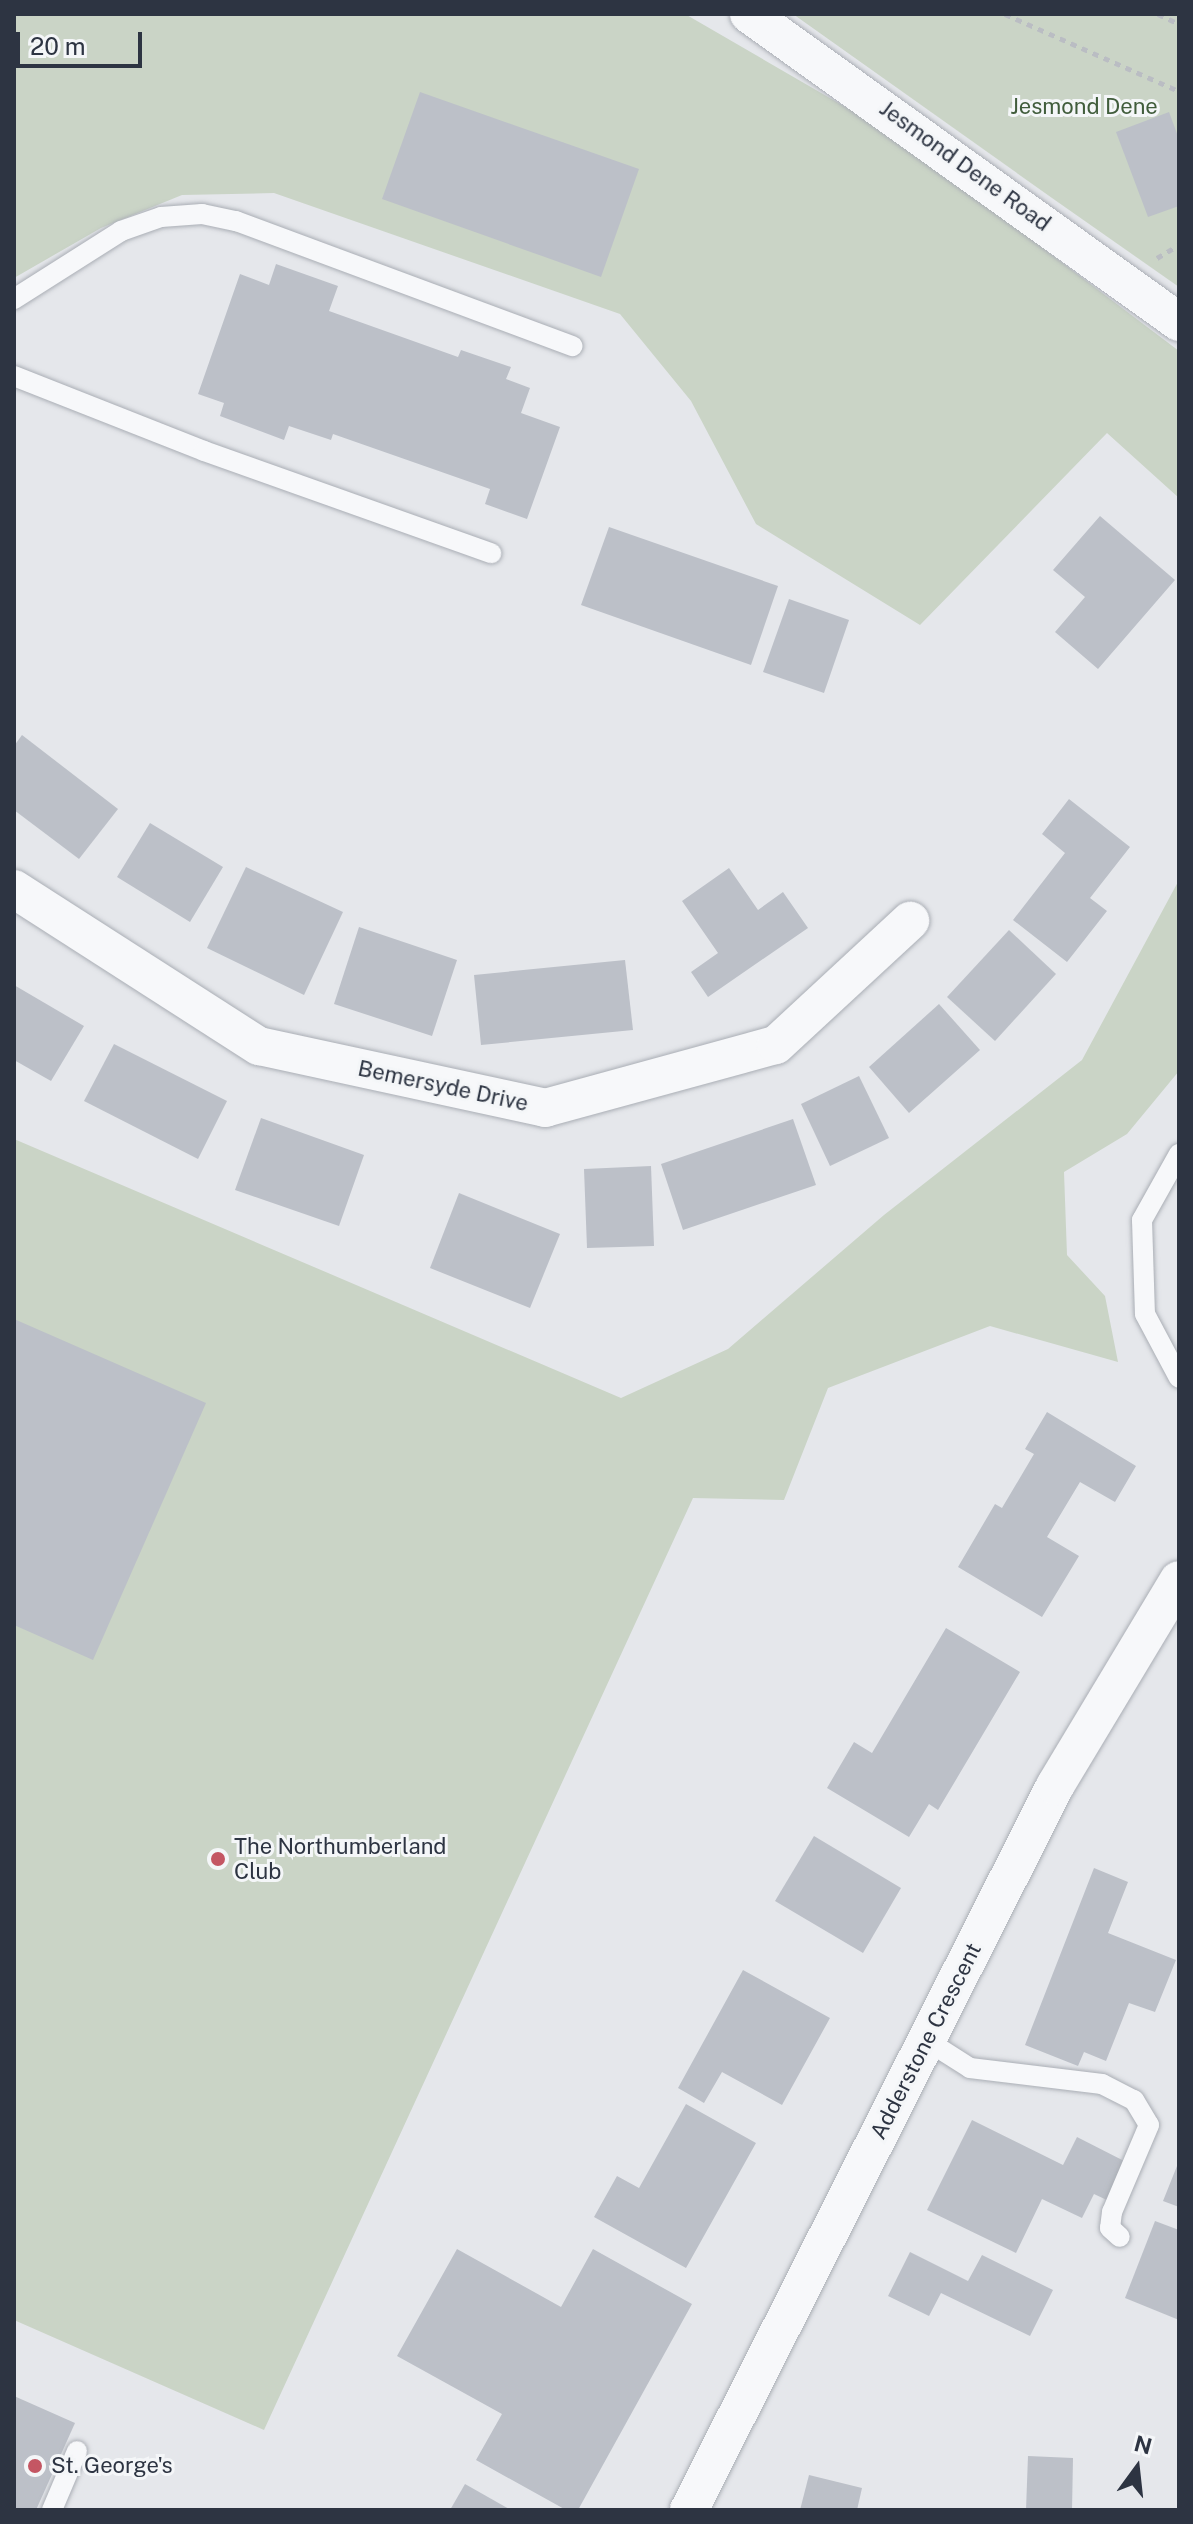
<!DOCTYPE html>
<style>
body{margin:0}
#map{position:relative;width:1193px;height:2524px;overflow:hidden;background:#e5e7eb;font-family:"Public Sans",sans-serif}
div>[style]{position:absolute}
.green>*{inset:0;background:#cad4c6}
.building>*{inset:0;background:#bcc0c8}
.path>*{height:5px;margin-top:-2.5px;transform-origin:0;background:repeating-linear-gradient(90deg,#babdc3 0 6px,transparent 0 12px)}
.roads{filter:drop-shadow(0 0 2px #aaaeb5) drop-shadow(0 0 2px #aaaeb5)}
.lane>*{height:20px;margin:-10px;padding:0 10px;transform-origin:10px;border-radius:10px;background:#f7f8fa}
.street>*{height:38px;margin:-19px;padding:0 19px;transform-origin:19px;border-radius:19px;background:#f7f8fa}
.dots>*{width:22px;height:22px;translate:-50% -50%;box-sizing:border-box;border:4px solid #f4f6f8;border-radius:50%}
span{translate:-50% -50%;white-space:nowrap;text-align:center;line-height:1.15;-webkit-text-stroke:6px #f4f6f8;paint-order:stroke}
.park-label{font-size:22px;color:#415d3c}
.street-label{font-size:22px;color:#2d3442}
.poi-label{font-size:22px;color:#2d3442}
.left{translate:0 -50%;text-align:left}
.frame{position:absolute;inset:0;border:16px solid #2d3442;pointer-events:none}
.north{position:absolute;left:1097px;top:2428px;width:80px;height:80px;-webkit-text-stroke:6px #f4f6f8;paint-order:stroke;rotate:15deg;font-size:22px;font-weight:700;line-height:32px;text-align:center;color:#2d3442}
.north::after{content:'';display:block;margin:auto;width:28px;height:36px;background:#2d3442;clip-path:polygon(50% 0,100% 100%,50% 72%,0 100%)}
.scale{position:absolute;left:16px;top:32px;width:126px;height:36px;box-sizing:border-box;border:4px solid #2d3442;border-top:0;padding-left:10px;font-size:24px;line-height:28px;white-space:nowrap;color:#2d3442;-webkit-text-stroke:6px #f4f6f8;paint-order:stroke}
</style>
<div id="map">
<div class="green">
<i style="clip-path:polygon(14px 14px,685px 14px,892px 134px,1179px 351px,1179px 498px,1107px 433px,920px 625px,756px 524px,691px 401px,620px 314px,274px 193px,182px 195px,101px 228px,14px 278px)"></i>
<i style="clip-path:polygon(793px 14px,1179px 14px,1179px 287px,1052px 198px)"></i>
<i style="clip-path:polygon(1179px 880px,1179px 1071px,1127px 1134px,1064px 1172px,1067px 1255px,1105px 1296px,1118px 1362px,990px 1326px,828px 1388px,784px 1500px,693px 1498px,264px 2430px,14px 2320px,14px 1139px,621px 1398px,728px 1349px,884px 1215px,1082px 1060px)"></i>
</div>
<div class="building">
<i style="clip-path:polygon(420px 92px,639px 169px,601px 277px,382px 199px)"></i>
<i style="clip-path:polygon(1169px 112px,1179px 139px,1179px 206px,1148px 217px,1116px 132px)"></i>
<i style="clip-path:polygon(276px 264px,338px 286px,329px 311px,458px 357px,461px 350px,511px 367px,506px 379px,530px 388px,521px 413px,560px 427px,527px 519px,485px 504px,490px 489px,333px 434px,331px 440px,289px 426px,284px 440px,220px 416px,224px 403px,198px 394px,240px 274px,269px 285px)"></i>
<i style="clip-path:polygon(1100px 516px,1175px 580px,1098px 669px,1055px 632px,1085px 597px,1053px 570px)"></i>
<i style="clip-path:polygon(609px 527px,778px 586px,751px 665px,581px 605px)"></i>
<i style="clip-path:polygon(789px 599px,849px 620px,824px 693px,763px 672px)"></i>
<i style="clip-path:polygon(22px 735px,118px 809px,79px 859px,14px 810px,14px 746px)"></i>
<i style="clip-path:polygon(1069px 799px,1130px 847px,1090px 898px,1107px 911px,1067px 962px,1013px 920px,1065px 853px,1042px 834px)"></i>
<i style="clip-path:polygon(150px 823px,223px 867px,190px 922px,117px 877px)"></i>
<i style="clip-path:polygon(246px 867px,343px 912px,304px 995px,207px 948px)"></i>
<i style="clip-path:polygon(729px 868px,758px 910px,783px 892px,808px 928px,708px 997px,691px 972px,718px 953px,682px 901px)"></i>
<i style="clip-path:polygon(359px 927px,457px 960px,432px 1036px,334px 1004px)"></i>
<i style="clip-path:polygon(1009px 930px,1056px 974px,995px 1041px,947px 997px)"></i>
<i style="clip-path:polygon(625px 960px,633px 1030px,481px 1045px,474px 975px)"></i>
<i style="clip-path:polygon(14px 985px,84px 1026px,51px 1081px,14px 1060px)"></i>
<i style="clip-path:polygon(939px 1004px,980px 1050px,909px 1113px,869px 1067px)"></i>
<i style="clip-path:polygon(114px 1044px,227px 1101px,198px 1159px,84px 1101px)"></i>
<i style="clip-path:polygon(859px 1076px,889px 1138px,830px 1166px,801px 1104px)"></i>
<i style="clip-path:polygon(261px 1118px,364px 1155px,339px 1226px,235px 1190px)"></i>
<i style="clip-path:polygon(793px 1119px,816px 1185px,683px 1230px,661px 1164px)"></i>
<i style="clip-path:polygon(651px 1166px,654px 1246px,587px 1248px,584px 1169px)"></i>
<i style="clip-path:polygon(459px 1193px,560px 1234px,530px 1308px,430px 1268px)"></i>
<i style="clip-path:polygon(14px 1319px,206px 1403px,93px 1660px,14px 1625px)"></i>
<i style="clip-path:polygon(1047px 1412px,1136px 1466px,1115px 1502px,1080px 1482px,1047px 1537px,1079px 1556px,1042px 1617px,958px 1567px,995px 1504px,1002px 1508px,1034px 1454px,1025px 1449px)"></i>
<i style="clip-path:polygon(946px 1628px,1020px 1672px,938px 1810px,929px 1804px,909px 1837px,827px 1788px,854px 1742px,872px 1753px)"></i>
<i style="clip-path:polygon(814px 1836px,901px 1888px,863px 1953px,775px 1901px)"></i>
<i style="clip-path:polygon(1094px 1868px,1128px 1882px,1108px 1933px,1176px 1960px,1155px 2012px,1129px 2003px,1106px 2061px,1084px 2052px,1078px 2066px,1025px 2045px)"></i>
<i style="clip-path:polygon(743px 1970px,830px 2018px,782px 2105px,722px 2072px,704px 2103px,678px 2088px)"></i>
<i style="clip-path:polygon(686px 2104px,756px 2143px,686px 2268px,594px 2217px,617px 2176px,639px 2188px)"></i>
<i style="clip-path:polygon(972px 2120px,1063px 2165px,1077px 2137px,1130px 2164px,1111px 2202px,1094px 2194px,1082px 2218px,1042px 2199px,1016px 2253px,927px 2210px)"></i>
<i style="clip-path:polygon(1179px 2161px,1179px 2207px,1163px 2201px)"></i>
<i style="clip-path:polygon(1155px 2221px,1179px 2230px,1179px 2320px,1125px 2298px)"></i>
<i style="clip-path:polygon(457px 2249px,561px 2307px,593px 2249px,692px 2304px,578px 2510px,566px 2510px,476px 2460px,502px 2414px,397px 2356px)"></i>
<i style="clip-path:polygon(910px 2252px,968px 2281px,982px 2255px,1053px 2290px,1030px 2336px,941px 2293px,929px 2316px,888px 2296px)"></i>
<i style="clip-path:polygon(14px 2396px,75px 2423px,36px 2510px,14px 2510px)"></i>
<i style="clip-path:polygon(1028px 2456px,1073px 2458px,1072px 2510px,1026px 2510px)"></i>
<i style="clip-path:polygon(809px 2475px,862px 2488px,857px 2510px,800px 2510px)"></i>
<i style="clip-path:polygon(465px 2484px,511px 2510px,450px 2510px)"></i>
</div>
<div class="path">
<i style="left:1005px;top:14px;width:190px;rotate:23.9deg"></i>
<i style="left:1158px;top:14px;width:23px;rotate:25deg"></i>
<i style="left:1157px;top:258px;width:26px;rotate:-31deg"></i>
</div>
<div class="roads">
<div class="lane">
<i style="left:14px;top:299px;width:127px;rotate:-32.4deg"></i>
<i style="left:121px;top:231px;width:42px;rotate:-19.3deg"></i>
<i style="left:161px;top:217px;width:41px;rotate:-4.2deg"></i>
<i style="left:202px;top:214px;width:35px;rotate:12deg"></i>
<i style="left:236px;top:221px;width:359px;rotate:20.4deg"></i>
<i style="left:14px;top:376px;width:204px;rotate:21.5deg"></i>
<i style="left:204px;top:451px;width:305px;rotate:19.6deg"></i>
<i style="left:1179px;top:1154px;width:76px;rotate:119.3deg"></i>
<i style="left:1142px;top:1220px;width:94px;rotate:88.2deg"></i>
<i style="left:1145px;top:1314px;width:72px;rotate:62deg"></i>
<i style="left:926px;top:2040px;width:52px;rotate:32.5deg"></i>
<i style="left:970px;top:2068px;width:133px;rotate:6.9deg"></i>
<i style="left:1102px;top:2084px;width:36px;rotate:27deg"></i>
<i style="left:1134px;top:2100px;width:29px;rotate:59deg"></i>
<i style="left:1149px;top:2125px;width:95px;rotate:113deg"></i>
<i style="left:1112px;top:2212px;width:16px;rotate:97deg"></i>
<i style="left:1110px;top:2228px;width:13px;rotate:42deg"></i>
<i style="left:52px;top:2510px;width:64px;rotate:-67deg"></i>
</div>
<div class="street">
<i style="left:749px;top:14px;width:529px;rotate:35.61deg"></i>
<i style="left:14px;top:889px;width:291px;rotate:32.7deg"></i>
<i style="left:259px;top:1046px;width:293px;rotate:12.2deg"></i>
<i style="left:545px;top:1108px;width:239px;rotate:-15.3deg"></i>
<i style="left:776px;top:1045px;width:183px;rotate:-42.8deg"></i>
<i style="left:689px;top:2510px;width:811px;rotate:-63.18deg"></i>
<i style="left:1055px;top:1786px;width:240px;rotate:-59deg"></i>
</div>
</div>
<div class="dots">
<i style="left:218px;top:1859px;background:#c45663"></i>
<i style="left:35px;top:2466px;background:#c45663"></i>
</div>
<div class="park-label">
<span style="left:1084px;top:107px">Jesmond Dene</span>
</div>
<div class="street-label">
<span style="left:965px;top:166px;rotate:36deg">Jesmond Dene Road</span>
<span style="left:443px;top:1086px;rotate:12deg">Bemersyde Drive</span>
<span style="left:926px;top:2041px;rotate:-63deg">Adderstone Crescent</span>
</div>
<div class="poi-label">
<span class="left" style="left:234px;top:1859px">The Northumberland<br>Club</span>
<span class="left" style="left:51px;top:2466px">St. George's</span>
</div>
<div class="frame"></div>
<div class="north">N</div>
<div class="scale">20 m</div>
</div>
